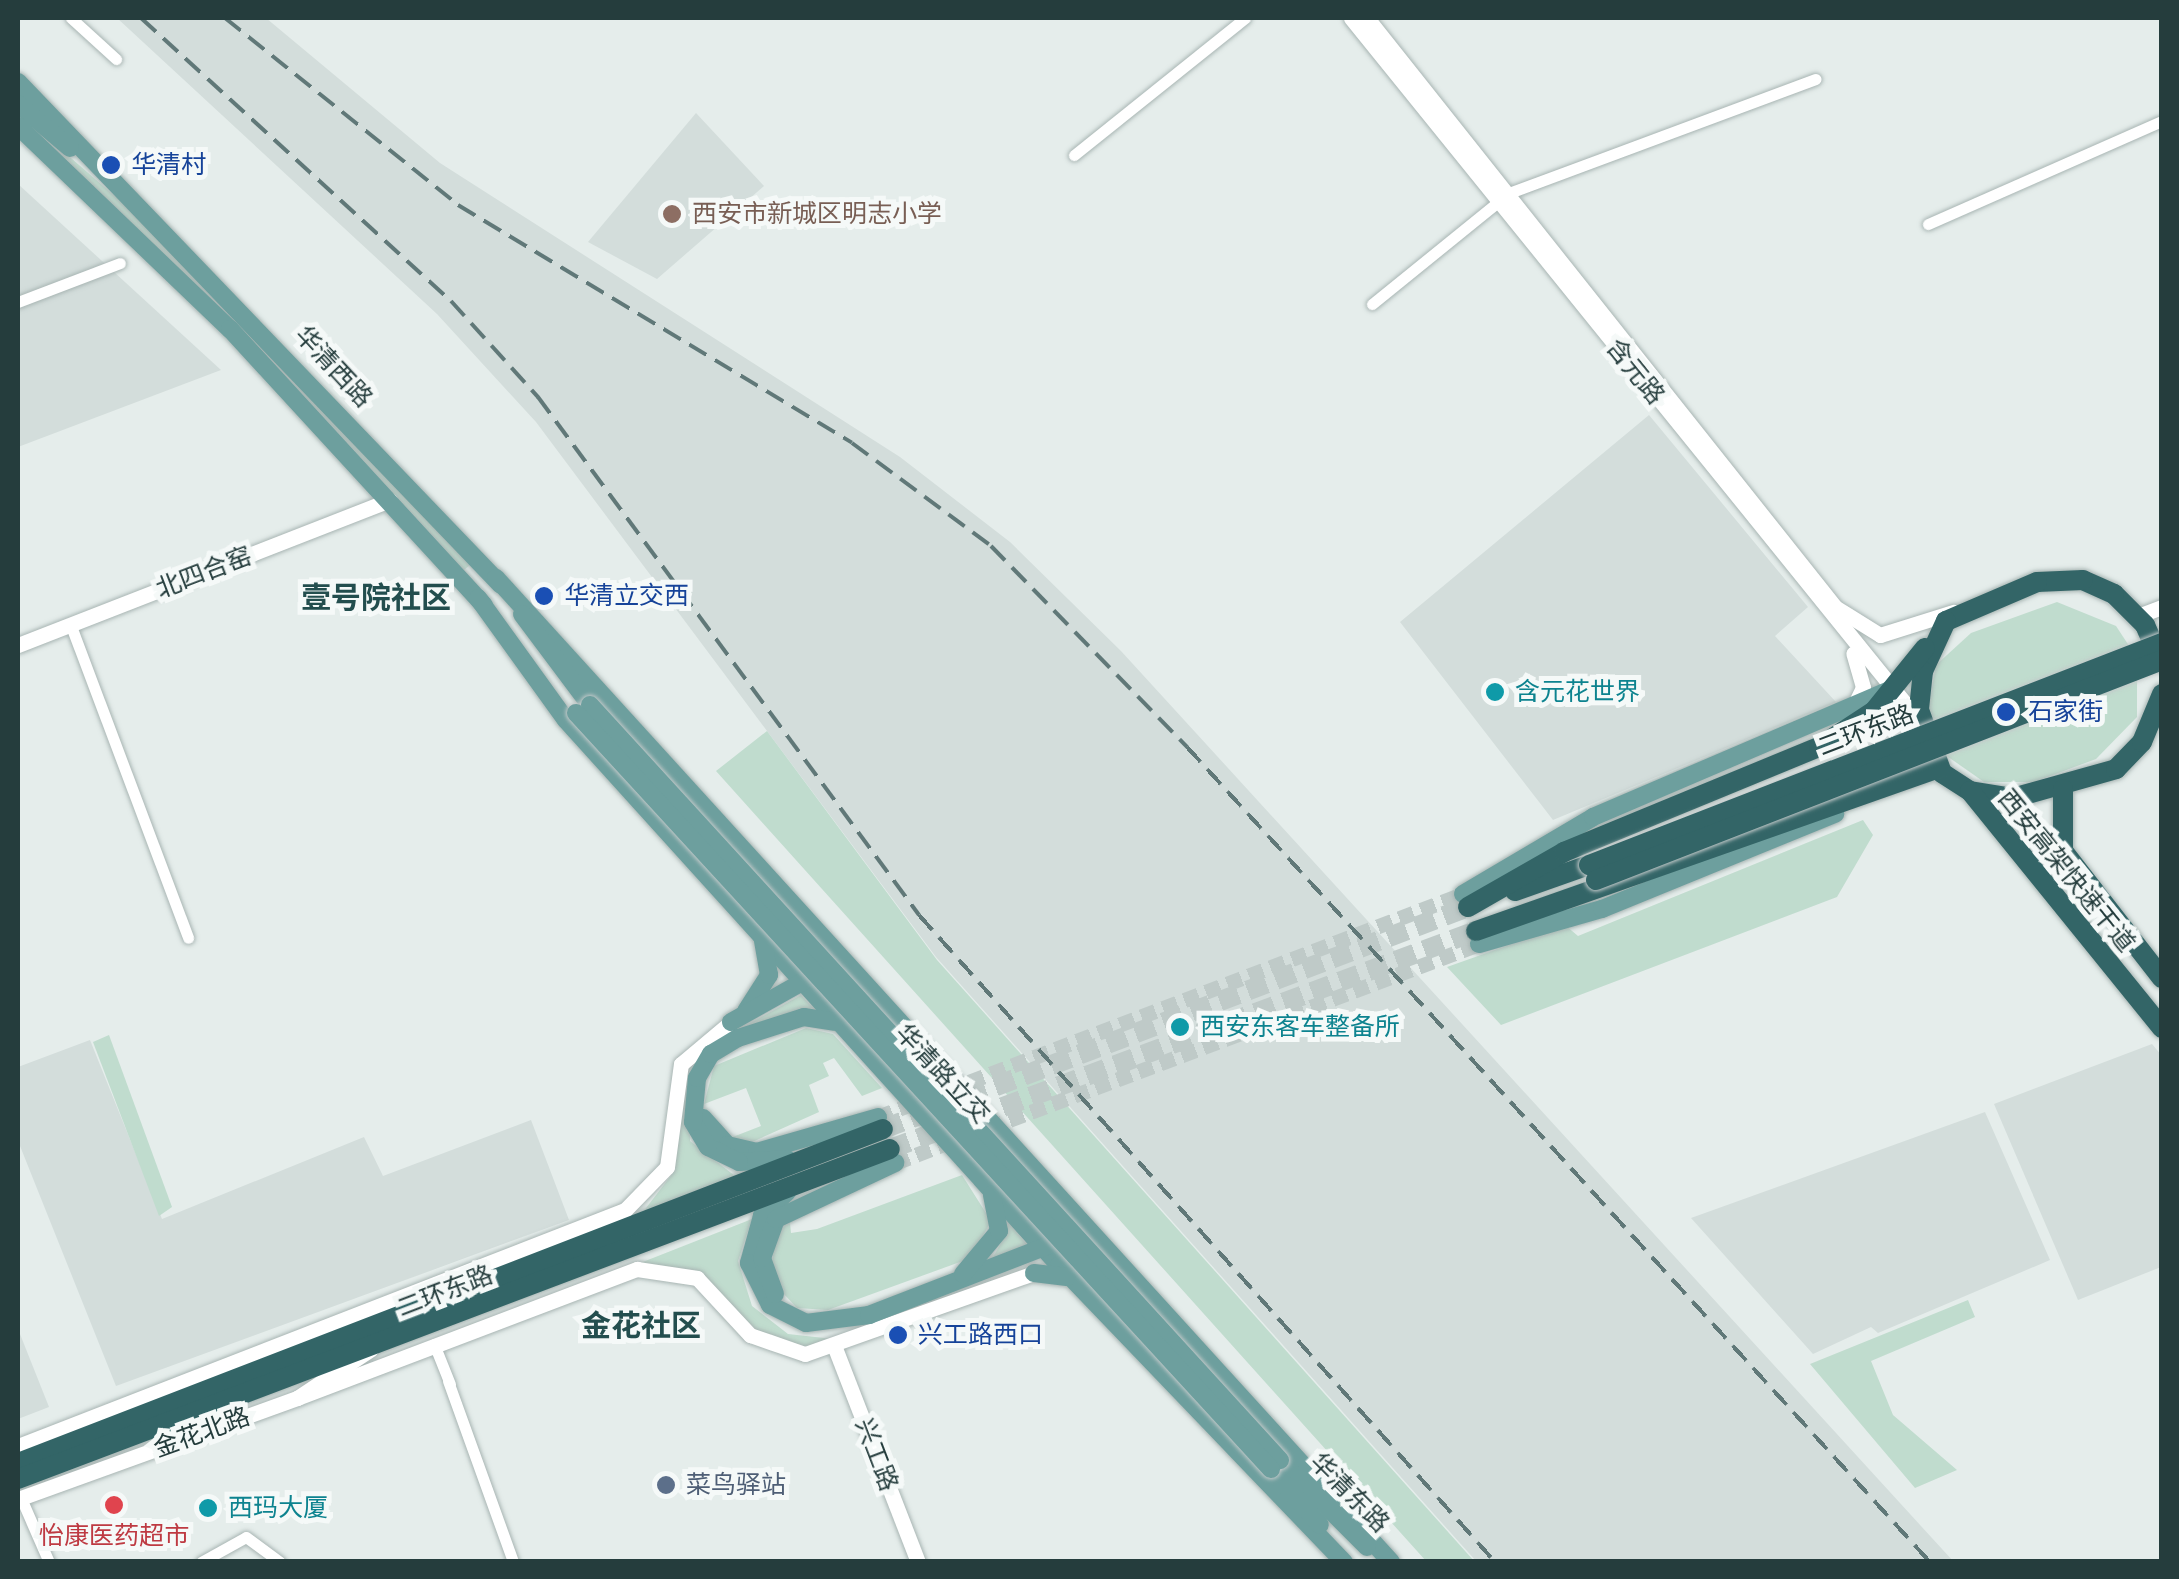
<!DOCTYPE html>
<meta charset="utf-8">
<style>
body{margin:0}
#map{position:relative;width:2179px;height:1579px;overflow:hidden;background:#e5edeb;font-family:"Fira Sans Condensed","Noto Sans SC",sans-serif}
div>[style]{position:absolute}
.built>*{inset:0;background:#d3dddb}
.green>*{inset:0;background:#c0dcce}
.secondary-tunnel>*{height:15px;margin-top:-7.5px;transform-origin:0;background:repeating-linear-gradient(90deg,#bfcac8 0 15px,transparent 0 23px)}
.highway-tunnel>*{height:20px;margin-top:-10px;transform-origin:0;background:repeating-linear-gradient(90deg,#bfcac8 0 20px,transparent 0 30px)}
.roads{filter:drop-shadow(0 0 2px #a8b5b3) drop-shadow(0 0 2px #a8b5b3)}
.street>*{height:11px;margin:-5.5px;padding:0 5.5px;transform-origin:5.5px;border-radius:5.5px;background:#fff}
.secondary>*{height:15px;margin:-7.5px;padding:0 7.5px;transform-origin:7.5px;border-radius:7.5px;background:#fff}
.primary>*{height:18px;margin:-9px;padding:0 9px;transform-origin:9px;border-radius:9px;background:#6d9f9e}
.highway>*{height:20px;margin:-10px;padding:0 10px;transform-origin:10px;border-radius:10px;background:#336567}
.rail>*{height:4px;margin-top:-2px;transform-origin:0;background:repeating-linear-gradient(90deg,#607878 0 20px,transparent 0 30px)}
.bridges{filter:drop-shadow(0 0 2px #c2c9c9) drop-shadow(0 0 2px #c2c9c9)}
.primary-bridge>*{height:18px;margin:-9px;padding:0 9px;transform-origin:9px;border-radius:9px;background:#6d9f9e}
.highway-bridge>*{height:20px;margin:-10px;padding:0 10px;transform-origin:10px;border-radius:10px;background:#336567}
.dots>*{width:28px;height:28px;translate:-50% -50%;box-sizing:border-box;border:5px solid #f5f9f8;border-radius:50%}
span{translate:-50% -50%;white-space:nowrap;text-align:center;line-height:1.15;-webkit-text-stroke:10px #f5f9f8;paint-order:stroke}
.transit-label{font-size:25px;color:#164399}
.left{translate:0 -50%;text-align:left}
.education-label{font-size:25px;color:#785e54}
.street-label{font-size:25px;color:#253d3d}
.culture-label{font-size:25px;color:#0d838f}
.service-label{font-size:25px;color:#4e5e75}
.health-label{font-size:25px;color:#be3a42}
.quarter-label{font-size:30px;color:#234e4e;font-weight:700}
.frame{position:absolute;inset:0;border:20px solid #253d3d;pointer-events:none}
</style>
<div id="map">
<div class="built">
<i style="clip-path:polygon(117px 18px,266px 18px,440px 163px,900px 457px,1010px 542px,1121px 651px,1953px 1561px,1476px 1561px,936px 957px,536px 422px,437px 314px)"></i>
<i style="clip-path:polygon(696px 113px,764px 186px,657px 279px,588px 242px)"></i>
<i style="clip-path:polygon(18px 184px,221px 370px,18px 447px)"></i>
<i style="clip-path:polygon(1649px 415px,1808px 607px,1775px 636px,1836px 702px,1553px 820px,1400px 622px)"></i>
<i style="clip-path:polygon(90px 1040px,162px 1219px,364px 1137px,383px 1176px,531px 1120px,569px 1220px,116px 1386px,18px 1141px,18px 1067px)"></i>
<i style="clip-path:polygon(2152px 1044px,2162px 1056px,2161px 1267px,2078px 1300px,1994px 1104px)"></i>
<i style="clip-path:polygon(1985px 1112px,2050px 1260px,1878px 1333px,1871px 1327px,1813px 1354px,1691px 1218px)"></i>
<i style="clip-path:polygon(18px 1329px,49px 1407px,18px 1419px)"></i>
</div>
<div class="green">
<i style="clip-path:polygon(18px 112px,148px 225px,292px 372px,287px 377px)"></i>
<i style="clip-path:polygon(302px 384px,470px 565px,464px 570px,297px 388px)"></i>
<i style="clip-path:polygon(2057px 602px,2116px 626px,2137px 658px,2137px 717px,2096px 759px,2034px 782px,1984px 782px,1944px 754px,1928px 710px,1936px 665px,1971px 633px)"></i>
<i style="clip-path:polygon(767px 731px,937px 960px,1474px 1561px,1426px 1561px,716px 771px)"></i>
<i style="clip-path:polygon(1863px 820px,1873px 835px,1837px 897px,1501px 1025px,1447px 967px,1565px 925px,1578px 936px)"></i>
<i style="clip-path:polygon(801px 995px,813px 1008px,729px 1035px)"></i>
<i style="clip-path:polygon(806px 1028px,833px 1034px,882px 1088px,862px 1096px,834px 1058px,823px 1063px,829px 1076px,809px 1085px,819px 1112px,741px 1147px,725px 1140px,761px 1126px,746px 1088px,704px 1104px,714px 1066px)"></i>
<i style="clip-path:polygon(109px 1035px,172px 1207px,159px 1216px,93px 1042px)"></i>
<i style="clip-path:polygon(689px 1072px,690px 1141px,735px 1176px,643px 1212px,673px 1173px)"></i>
<i style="clip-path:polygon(962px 1175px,991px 1221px,971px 1258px,828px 1310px,797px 1308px,769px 1278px,778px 1227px,807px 1212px,790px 1223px,791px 1233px,817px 1229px)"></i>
<i style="clip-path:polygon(752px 1219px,738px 1261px,752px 1306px,788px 1334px,833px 1339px,809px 1348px,758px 1333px,710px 1284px,630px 1267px)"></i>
<i style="clip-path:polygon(1008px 1222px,1031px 1249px,988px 1266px,1001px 1243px)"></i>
<i style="clip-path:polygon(1968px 1300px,1975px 1317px,1871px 1361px,1893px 1415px,1957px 1470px,1915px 1488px,1810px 1364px)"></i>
</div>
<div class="secondary-tunnel">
<i style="left:948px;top:1090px;width:551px;rotate:-20.84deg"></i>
<i style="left:878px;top:1117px;width:47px;rotate:-21.1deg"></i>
<i style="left:988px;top:1128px;width:524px;rotate:-20.54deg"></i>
<i style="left:895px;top:1163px;width:66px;rotate:-21.2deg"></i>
</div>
<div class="highway-tunnel">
<i style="left:883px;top:1129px;width:626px;rotate:-20.78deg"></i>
<i style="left:890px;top:1149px;width:625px;rotate:-20.41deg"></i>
</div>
<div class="roads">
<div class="street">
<i style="left:71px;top:18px;width:61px;rotate:42.3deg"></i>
<i style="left:1074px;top:155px;width:219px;rotate:-38.7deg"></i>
<i style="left:1928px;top:224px;width:256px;rotate:-23.8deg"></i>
<i style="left:18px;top:302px;width:109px;rotate:-20.9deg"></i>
<i style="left:1372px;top:304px;width:176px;rotate:-39deg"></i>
<i style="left:1509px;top:193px;width:327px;rotate:-20.4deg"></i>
<i style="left:71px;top:626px;width:333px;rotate:69.4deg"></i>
<i style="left:434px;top:1344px;width:43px;rotate:68.2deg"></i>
<i style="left:448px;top:1381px;width:192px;rotate:70.2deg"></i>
<i style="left:21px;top:1498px;width:70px;rotate:66.4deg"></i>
<i style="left:201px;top:1562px;width:51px;rotate:-29.1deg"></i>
<i style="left:246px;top:1537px;width:42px;rotate:36.3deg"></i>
</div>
<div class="secondary">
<i style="left:1351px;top:18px;width:905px;rotate:51.05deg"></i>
<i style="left:1367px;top:18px;width:752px;rotate:51.53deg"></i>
<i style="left:1835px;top:607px;width:53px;rotate:31.9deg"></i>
<i style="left:1880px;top:635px;width:77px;rotate:-17.5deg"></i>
<i style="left:2138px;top:616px;width:26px;rotate:-21deg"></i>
<i style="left:18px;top:645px;width:399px;rotate:-21.3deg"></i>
<i style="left:1852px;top:710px;width:25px;rotate:-64deg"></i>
<i style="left:1863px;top:687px;width:35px;rotate:-106deg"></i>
<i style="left:835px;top:1348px;width:230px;rotate:68.8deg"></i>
<i style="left:297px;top:1398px;width:364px;rotate:-20.8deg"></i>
<i style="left:637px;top:1269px;width:61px;rotate:8.5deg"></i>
<i style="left:697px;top:1278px;width:78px;rotate:47.1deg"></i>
<i style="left:750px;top:1335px;width:58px;rotate:19.1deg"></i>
<i style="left:805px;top:1354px;width:243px;rotate:-19.5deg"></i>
<i style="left:18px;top:1446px;width:651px;rotate:-21.25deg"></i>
<i style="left:625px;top:1210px;width:60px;rotate:-45.7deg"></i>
<i style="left:667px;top:1167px;width:104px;rotate:-82.3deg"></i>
<i style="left:681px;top:1064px;width:65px;rotate:-40deg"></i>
<i style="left:18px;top:1499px;width:297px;rotate:-19.9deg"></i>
<i style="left:297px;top:1398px;width:89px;rotate:-33.5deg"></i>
</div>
<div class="primary">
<i style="left:18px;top:82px;width:697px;rotate:46.16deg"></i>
<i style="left:18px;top:104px;width:68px;rotate:40.2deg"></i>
<i style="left:18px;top:126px;width:294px;rotate:43.8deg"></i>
<i style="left:230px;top:329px;width:375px;rotate:47.4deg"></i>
<i style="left:496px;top:578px;width:1330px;rotate:47.71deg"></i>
<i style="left:478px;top:598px;width:150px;rotate:54.2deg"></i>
<i style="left:566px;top:720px;width:735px;rotate:47.87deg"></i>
<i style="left:1059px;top:1265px;width:412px;rotate:46.2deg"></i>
<i style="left:522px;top:614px;width:114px;rotate:53.2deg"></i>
<i style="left:1463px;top:894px;width:151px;rotate:-30.6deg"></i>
<i style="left:1593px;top:817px;width:322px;rotate:-23.2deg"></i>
<i style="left:1479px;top:944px;width:128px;rotate:-15.9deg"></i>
<i style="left:1602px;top:909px;width:252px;rotate:-22.2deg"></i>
<i style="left:746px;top:1011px;width:43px;rotate:-57.4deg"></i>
<i style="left:769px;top:975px;width:36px;rotate:-100deg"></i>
<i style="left:731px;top:1022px;width:94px;rotate:-29.3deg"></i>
<i style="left:703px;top:1118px;width:36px;rotate:48deg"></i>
<i style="left:727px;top:1145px;width:31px;rotate:13deg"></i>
<i style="left:757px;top:1152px;width:126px;rotate:-16.1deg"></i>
<i style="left:787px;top:1159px;width:48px;rotate:176.4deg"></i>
<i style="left:739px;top:1162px;width:34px;rotate:-154deg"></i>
<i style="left:708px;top:1147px;width:29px;rotate:-121deg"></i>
<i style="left:693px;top:1122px;width:44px;rotate:-84.8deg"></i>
<i style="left:697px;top:1078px;width:28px;rotate:-60deg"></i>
<i style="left:711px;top:1054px;width:31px;rotate:-31deg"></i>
<i style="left:738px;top:1038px;width:69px;rotate:-17.7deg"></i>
<i style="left:804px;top:1017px;width:31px;rotate:9deg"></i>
<i style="left:787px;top:1192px;width:35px;rotate:136deg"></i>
<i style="left:762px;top:1216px;width:49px;rotate:105.5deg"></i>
<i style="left:749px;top:1263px;width:47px;rotate:63.4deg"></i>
<i style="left:770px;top:1305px;width:40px;rotate:26.6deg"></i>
<i style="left:806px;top:1323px;width:64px;rotate:-7.2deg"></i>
<i style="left:869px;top:1315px;width:196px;rotate:-21.2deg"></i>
<i style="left:1034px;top:1273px;width:33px;rotate:7deg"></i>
<i style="left:963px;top:1274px;width:56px;rotate:-50.1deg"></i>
<i style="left:999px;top:1231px;width:37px;rotate:-101deg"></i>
<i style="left:775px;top:1294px;width:38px;rotate:-110deg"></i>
<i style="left:762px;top:1258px;width:41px;rotate:-70.3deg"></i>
<i style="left:776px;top:1219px;width:132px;rotate:-25.2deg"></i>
<i style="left:1280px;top:1460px;width:123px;rotate:45deg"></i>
<i style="left:1271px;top:1469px;width:74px;rotate:48.8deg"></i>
</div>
<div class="highway">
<i style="left:2161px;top:662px;width:40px;rotate:-113.4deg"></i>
<i style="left:2145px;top:625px;width:44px;rotate:-135deg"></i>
<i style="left:2114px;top:594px;width:34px;rotate:-156deg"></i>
<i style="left:2083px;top:580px;width:46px;rotate:177.5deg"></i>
<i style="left:2037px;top:582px;width:99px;rotate:156.8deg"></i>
<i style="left:1946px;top:621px;width:55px;rotate:114.7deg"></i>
<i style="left:1923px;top:671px;width:39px;rotate:96deg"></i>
<i style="left:1919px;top:710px;width:67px;rotate:69.9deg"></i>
<i style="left:1942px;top:773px;width:33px;rotate:33deg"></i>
<i style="left:1970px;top:791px;width:44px;rotate:9.2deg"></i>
<i style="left:2013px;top:798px;width:107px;rotate:-15.7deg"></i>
<i style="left:2116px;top:769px;width:37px;rotate:-46deg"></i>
<i style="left:2142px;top:742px;width:52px;rotate:-67.4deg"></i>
<i style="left:2063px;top:789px;width:62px;rotate:90deg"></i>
<i style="left:2063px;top:851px;width:161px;rotate:52.1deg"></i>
<i style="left:1970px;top:791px;width:305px;rotate:51deg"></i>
<i style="left:1515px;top:891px;width:78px;rotate:-19.4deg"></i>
<i style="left:1468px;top:907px;width:111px;rotate:-29.8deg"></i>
<i style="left:1564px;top:852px;width:276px;rotate:-22.4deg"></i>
<i style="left:1819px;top:747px;width:66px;rotate:-33.2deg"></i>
<i style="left:1874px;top:711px;width:81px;rotate:-51deg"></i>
<i style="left:1476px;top:931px;width:491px;rotate:-19.4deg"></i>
<i style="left:18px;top:1463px;width:927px;rotate:-21.11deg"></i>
<i style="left:18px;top:1479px;width:932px;rotate:-20.73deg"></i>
</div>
</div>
<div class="rail">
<i style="left:141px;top:18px;width:420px;rotate:42.4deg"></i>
<i style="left:451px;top:301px;width:130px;rotate:47.8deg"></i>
<i style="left:538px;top:397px;width:643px;rotate:53.66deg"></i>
<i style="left:919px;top:915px;width:866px;rotate:48.32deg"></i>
<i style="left:225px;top:18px;width:299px;rotate:38.7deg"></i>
<i style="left:458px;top:205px;width:460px;rotate:31.1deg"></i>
<i style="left:852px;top:443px;width:173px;rotate:36.5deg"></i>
<i style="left:991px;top:546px;width:281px;rotate:45.7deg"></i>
<i style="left:1187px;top:747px;width:1103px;rotate:47.65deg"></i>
</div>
<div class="bridges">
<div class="primary-bridge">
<i style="left:590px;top:705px;width:1023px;rotate:47.58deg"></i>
<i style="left:576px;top:713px;width:1027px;rotate:47.41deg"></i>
</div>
<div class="highway-bridge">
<i style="left:1589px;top:865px;width:615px;rotate:-21.18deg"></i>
<i style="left:1596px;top:880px;width:607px;rotate:-21.24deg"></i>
</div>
</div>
<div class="dots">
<i style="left:111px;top:165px;background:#1a4fb4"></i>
<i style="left:672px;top:214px;background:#8d6e63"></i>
<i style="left:544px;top:596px;background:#1a4fb4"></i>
<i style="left:1495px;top:692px;background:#0f9aa8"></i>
<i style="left:2006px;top:712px;background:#1a4fb4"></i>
<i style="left:1180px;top:1027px;background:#0f9aa8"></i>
<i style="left:898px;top:1335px;background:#1a4fb4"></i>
<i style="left:666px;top:1485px;background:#5c6f8a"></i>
<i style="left:114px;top:1505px;background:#e0444e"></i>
<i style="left:208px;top:1508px;background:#0f9aa8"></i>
</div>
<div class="transit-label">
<span class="left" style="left:131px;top:165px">华清村</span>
<span class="left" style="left:564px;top:596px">华清立交西</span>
<span class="left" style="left:2028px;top:712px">石家街</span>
<span class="left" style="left:918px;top:1335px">兴工路西口</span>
</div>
<div class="education-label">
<span class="left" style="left:692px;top:214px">西安市新城区明志小学</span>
</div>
<div class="street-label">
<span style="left:333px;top:367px;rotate:47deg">华清西路</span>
<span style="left:1635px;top:372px;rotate:51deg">含元路</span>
<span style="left:204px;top:573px;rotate:-21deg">北四合窑</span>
<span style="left:1866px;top:731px;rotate:-21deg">二环东路</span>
<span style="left:2066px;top:871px;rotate:51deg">西安高架快速干道</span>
<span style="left:942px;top:1074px;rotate:47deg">华清路立交</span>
<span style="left:445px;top:1292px;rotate:-21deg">二环东路</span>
<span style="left:202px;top:1433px;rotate:-20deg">金花北路</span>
<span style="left:876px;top:1455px;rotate:69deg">兴工路</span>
<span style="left:1349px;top:1493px;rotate:45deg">华清东路</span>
</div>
<div class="culture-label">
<span class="left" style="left:1515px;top:692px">含元花世界</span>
<span class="left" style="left:1200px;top:1027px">西安东客车整备所</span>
<span class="left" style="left:228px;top:1508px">西玛大厦</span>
</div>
<div class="service-label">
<span class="left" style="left:686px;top:1485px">菜鸟驿站</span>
</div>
<div class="health-label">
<span style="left:114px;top:1536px">怡康医药超市</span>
</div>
<div class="quarter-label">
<span style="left:376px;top:598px">壹号院社区</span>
<span style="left:641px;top:1326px">金花社区</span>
</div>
<div class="frame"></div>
</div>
